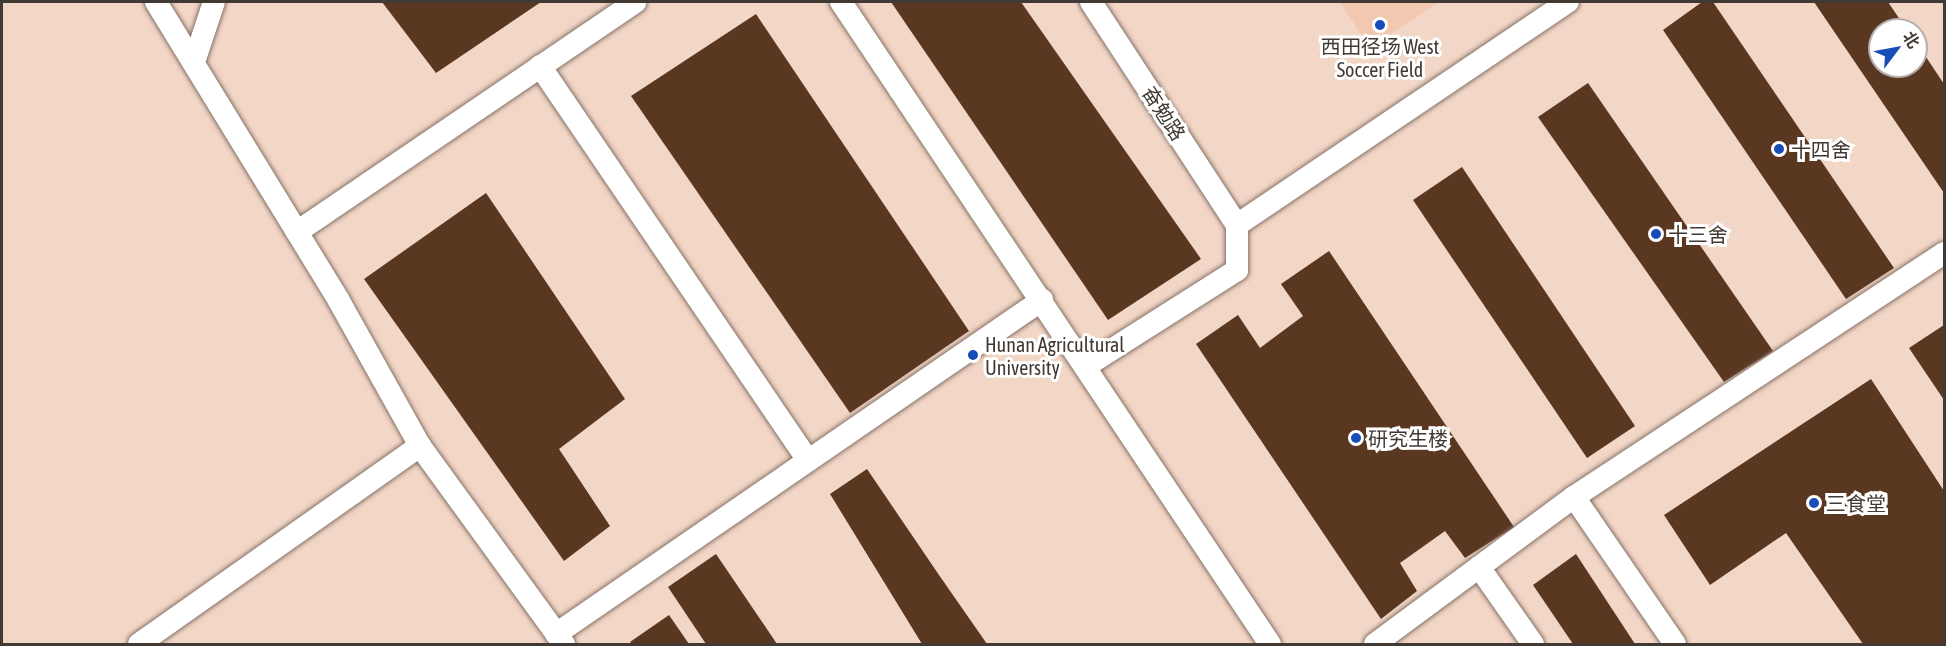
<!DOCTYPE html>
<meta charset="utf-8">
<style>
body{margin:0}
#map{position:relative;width:1946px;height:646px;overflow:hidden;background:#f8e3d6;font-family:"Asap Condensed","Noto Sans SC",sans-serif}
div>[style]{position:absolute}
.built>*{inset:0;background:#f2d6c6}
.green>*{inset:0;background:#f2c9b0}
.building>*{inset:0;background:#593721}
.roads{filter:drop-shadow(0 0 2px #857267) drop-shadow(0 0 2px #857267)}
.street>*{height:22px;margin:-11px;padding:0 11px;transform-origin:11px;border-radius:11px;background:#fff}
.dots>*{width:16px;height:16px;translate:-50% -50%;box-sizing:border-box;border:3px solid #fff;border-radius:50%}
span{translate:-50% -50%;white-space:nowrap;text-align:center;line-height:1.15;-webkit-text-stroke:6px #fff;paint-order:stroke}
.poi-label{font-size:20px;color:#413934}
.left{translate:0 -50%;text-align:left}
.street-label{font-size:20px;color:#413934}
.frame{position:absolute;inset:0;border:3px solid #413934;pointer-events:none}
.north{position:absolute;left:1868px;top:18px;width:60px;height:60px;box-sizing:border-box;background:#fff;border:2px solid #b3b0ae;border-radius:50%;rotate:58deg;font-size:16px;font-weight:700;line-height:24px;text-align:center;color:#413934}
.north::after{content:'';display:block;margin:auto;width:21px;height:27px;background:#184cb8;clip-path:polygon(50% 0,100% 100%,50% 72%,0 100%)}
</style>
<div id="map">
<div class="built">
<i style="clip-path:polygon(evenodd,2px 2px,1944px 2px,1944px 644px,2px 644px,2px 2px,1880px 30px,1916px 30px,1916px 66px,1880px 66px,1880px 30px)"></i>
</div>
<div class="green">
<i style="clip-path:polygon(1340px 2px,1439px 2px,1370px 48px)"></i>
</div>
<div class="building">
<i style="clip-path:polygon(382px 2px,541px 2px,436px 73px)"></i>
<i style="clip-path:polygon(891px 2px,1021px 2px,1201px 259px,1108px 320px)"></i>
<i style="clip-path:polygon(1702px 2px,1713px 2px,1894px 268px,1846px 299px,1663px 30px)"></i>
<i style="clip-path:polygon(1814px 2px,1888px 2px,1907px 30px,1880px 30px,1880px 66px,1916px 66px,1916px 42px,1944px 84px,1944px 193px)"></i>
<i style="clip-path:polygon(756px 14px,969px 331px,850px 413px,631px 96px)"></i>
<i style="clip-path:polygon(1588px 83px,1773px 351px,1724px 382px,1538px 117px)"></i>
<i style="clip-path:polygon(1462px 167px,1635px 426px,1587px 458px,1413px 200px)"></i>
<i style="clip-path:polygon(486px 193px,625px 399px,559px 449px,610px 526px,564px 561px,364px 279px)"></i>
<i style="clip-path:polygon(1329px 251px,1514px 527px,1465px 558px,1445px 531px,1400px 563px,1417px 591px,1381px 619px,1196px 344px,1238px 315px,1260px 348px,1303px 316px,1281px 284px)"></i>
<i style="clip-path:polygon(1944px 325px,1944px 400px,1909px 348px)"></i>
<i style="clip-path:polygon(1871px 379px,1944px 491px,1944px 644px,1863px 644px,1786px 533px,1710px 585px,1664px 515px)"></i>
<i style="clip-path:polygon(867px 469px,939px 575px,987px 644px,922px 644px,830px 494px)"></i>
<i style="clip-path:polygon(716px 554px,777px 644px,706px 644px,668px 587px)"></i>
<i style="clip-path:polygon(1576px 554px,1635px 644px,1573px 644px,1533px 585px)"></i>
<i style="clip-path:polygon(669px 615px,689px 644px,632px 644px,630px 642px)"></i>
</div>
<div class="roads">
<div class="street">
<i style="left:156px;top:2px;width:351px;rotate:58.5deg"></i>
<i style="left:339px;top:301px;width:166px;rotate:60.8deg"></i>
<i style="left:420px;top:446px;width:245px;rotate:54deg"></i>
<i style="left:841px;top:2px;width:772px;rotate:56.25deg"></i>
<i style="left:1091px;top:2px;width:267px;rotate:56.8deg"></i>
<i style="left:194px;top:62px;width:63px;rotate:-71.6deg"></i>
<i style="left:540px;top:66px;width:477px;rotate:55.8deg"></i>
<i style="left:297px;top:232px;width:409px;rotate:-34.2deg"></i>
<i style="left:1086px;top:366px;width:179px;rotate:-32.4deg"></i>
<i style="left:1237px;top:270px;width:45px;rotate:-90deg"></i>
<i style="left:1237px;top:225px;width:399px;rotate:-34deg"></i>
<i style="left:1574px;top:497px;width:178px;rotate:55.5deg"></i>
<i style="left:1479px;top:567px;width:94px;rotate:55deg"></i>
<i style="left:556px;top:634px;width:590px;rotate:-34.5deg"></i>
<i style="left:139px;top:644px;width:344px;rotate:-35.2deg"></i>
<i style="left:1375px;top:644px;width:247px;rotate:-36.5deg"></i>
<i style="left:1574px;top:497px;width:443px;rotate:-33.4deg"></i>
</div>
</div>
<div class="dots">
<i style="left:1380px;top:25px;background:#184cb8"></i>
<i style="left:1779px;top:149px;background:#184cb8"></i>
<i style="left:1656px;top:234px;background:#184cb8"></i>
<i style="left:973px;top:355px;background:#184cb8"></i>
<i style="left:1356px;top:438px;background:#184cb8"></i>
<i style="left:1814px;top:503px;background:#184cb8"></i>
</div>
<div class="poi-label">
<span style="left:1380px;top:58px">西田径场 West<br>Soccer Field</span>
<span class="left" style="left:1791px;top:149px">十四舍</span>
<span class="left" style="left:1668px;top:234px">十三舍</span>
<span class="left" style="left:985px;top:356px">Hunan Agricultural<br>University</span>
<span class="left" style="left:1368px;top:438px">研究生楼</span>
<span class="left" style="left:1826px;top:503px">三食堂</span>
</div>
<div class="street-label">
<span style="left:1164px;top:113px;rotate:57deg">奋勉路</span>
</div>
<div class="frame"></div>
<div class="north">北</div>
</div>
